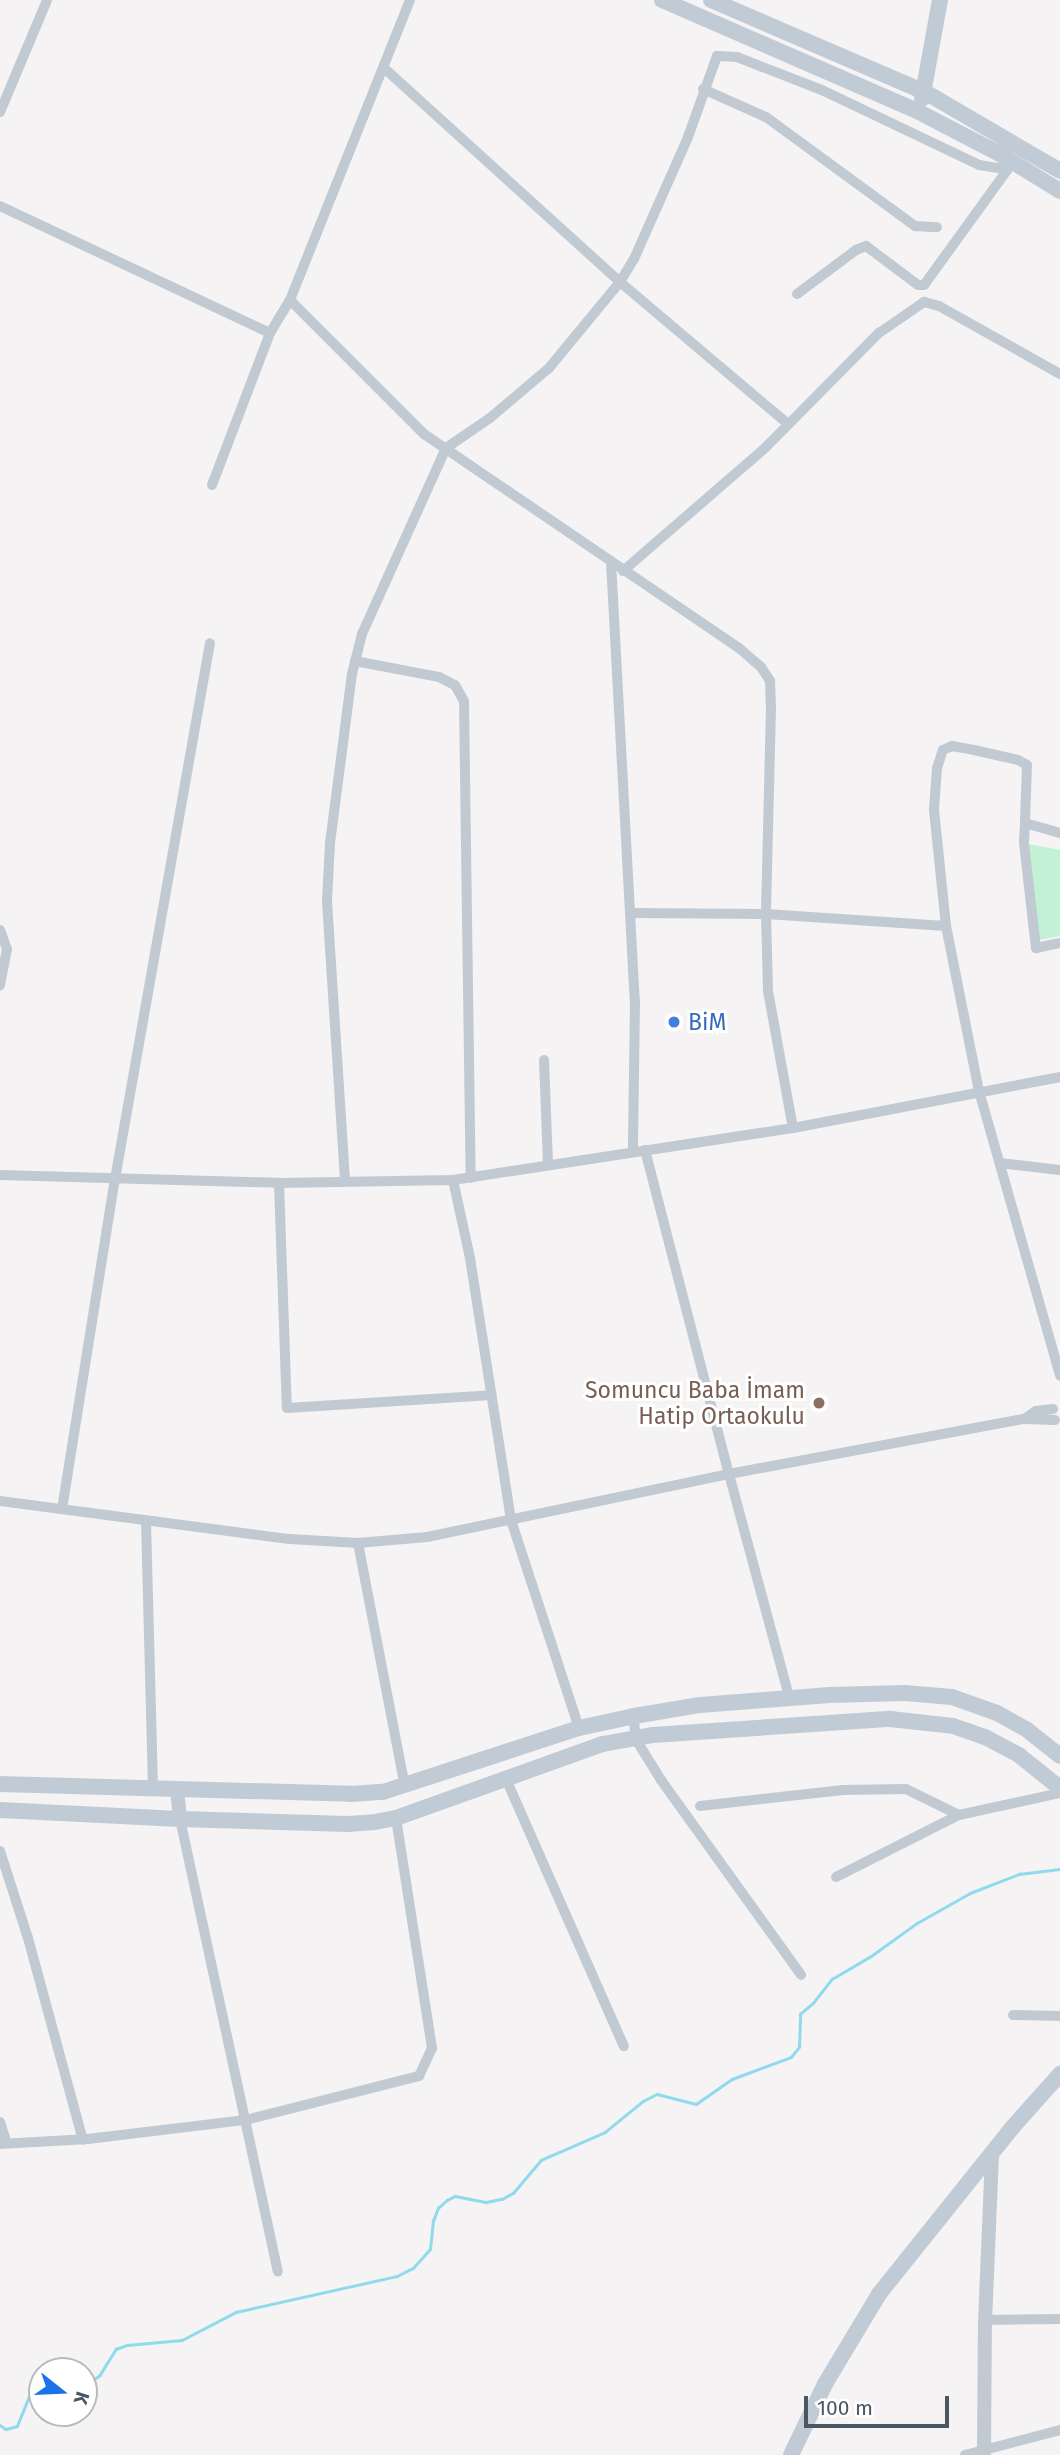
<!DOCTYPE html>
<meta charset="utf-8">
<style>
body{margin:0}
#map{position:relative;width:1060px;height:2455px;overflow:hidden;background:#f5f3f3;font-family:"Fira Sans",sans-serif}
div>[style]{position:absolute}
.green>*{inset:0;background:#c3f1d5}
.stream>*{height:2.5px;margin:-1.25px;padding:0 1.25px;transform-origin:1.25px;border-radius:1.25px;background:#90daee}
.minor>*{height:10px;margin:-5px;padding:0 5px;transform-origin:5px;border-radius:5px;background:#c1cad2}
.tertiary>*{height:14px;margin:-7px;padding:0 7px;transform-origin:7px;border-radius:7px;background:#c1cad2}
.secondary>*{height:16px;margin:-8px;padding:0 8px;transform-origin:8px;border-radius:8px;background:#c1cbd6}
.dots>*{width:19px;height:19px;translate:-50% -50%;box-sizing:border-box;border:4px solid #fff;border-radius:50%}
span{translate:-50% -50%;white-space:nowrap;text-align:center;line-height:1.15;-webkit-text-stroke:6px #fff;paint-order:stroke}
.shop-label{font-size:23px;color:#366cbe}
.left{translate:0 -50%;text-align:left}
.education-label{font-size:23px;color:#785e54}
.right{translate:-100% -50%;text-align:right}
.north{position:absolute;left:28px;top:2357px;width:70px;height:70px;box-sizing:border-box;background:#fff;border:2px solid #b7bbc0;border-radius:50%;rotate:108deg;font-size:19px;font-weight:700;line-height:28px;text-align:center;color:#4a5661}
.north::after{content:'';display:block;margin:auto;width:24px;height:32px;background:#1a73e8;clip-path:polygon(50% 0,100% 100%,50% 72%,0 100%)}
.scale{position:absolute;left:804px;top:2396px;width:145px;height:32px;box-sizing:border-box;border:4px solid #4a5661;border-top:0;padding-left:9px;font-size:21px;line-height:24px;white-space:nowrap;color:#4a5661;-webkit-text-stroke:5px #fff;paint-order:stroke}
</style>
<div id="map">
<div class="green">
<i style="clip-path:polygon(1028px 844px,1060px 850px,1060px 936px,1039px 940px)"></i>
</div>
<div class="stream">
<i style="left:84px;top:2386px;width:18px;rotate:-34deg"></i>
<i style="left:99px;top:2376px;width:32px;rotate:-58deg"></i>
<i style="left:116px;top:2349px;width:12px;rotate:-20deg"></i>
<i style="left:127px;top:2345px;width:55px;rotate:-5.2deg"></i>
<i style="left:182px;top:2340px;width:61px;rotate:-27.4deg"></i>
<i style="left:236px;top:2312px;width:165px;rotate:-12.6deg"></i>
<i style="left:397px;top:2276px;width:18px;rotate:-27deg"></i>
<i style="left:413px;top:2268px;width:25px;rotate:-48deg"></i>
<i style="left:430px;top:2249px;width:28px;rotate:-84deg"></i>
<i style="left:433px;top:2221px;width:14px;rotate:-69deg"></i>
<i style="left:438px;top:2208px;width:12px;rotate:-42deg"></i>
<i style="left:447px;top:2200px;width:9px;rotate:-27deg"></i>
<i style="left:455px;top:2196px;width:32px;rotate:11deg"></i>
<i style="left:486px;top:2202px;width:16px;rotate:-11deg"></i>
<i style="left:502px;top:2199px;width:13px;rotate:-29deg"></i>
<i style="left:513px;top:2193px;width:43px;rotate:-49.7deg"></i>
<i style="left:541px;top:2160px;width:70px;rotate:-23.6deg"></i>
<i style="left:605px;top:2132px;width:49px;rotate:-39.2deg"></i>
<i style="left:643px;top:2101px;width:16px;rotate:-27deg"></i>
<i style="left:657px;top:2094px;width:40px;rotate:14.4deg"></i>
<i style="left:696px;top:2104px;width:44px;rotate:-34.8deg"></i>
<i style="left:732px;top:2079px;width:63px;rotate:-20.4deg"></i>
<i style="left:791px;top:2057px;width:13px;rotate:-51deg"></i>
<i style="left:799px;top:2047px;width:33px;rotate:-88deg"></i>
<i style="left:800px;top:2014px;width:17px;rotate:-40deg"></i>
<i style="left:813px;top:2003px;width:31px;rotate:-52deg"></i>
<i style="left:832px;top:1979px;width:45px;rotate:-30.5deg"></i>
<i style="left:871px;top:1956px;width:57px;rotate:-35.7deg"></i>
<i style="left:917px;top:1923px;width:61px;rotate:-29.5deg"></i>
<i style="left:970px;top:1893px;width:53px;rotate:-21.2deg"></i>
<i style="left:1019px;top:1874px;width:41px;rotate:-7deg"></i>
<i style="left:0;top:2425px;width:7px;rotate:34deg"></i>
<i style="left:6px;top:2429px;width:11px;rotate:-15deg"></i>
<i style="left:17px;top:2426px;width:38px;rotate:-68deg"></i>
<i style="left:31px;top:2391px;width:14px;rotate:-36deg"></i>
</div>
<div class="minor">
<i style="left:384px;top:68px;width:319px;rotate:42.2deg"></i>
<i style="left:620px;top:282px;width:219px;rotate:40.2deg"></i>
<i style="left:703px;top:89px;width:69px;rotate:24deg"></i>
<i style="left:766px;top:117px;width:185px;rotate:36.2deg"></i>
<i style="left:915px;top:226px;width:22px;rotate:3deg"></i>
<i style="left:0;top:112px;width:121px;rotate:-67.2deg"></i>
<i style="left:0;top:206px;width:298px;rotate:25.2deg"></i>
<i style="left:797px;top:294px;width:74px;rotate:-36.7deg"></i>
<i style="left:856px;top:250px;width:11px;rotate:-22deg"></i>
<i style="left:866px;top:246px;width:65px;rotate:36.9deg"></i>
<i style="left:918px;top:285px;width:6px"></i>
<i style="left:924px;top:285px;width:152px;rotate:-54.1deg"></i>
<i style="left:290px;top:300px;width:190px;rotate:45deg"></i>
<i style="left:424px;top:434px;width:381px;rotate:34.2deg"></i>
<i style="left:739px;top:648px;width:29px;rotate:41deg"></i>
<i style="left:761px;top:667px;width:17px;rotate:57deg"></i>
<i style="left:770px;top:681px;width:26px;rotate:88deg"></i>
<i style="left:771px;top:707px;width:207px;rotate:91.4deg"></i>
<i style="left:766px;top:914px;width:77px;rotate:88.5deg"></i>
<i style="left:768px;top:991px;width:139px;rotate:79.7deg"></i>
<i style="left:212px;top:485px;width:163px;rotate:-69.1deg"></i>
<i style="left:270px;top:333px;width:39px;rotate:-59deg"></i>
<i style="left:290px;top:300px;width:323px;rotate:-68.2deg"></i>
<i style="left:611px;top:562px;width:440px;rotate:86.9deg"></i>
<i style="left:635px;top:1001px;width:150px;rotate:90.8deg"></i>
<i style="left:623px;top:571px;width:189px;rotate:-40.9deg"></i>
<i style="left:766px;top:447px;width:161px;rotate:-45.3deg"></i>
<i style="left:879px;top:333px;width:55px;rotate:-34.6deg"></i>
<i style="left:924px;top:302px;width:16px;rotate:15deg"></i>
<i style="left:939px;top:306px;width:139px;rotate:29.3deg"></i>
<i style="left:355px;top:661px;width:86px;rotate:10.8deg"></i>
<i style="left:439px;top:677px;width:18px;rotate:27deg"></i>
<i style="left:455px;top:685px;width:18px;rotate:61deg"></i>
<i style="left:464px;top:701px;width:477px;rotate:89.2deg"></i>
<i style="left:1025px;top:823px;width:20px;rotate:93deg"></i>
<i style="left:1024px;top:843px;width:106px;rotate:83.5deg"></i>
<i style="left:1036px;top:948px;width:25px;rotate:-12deg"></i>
<i style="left:631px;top:913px;width:135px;rotate:0.4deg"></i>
<i style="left:766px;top:914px;width:180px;rotate:3.8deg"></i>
<i style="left:946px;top:926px;width:168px;rotate:78.7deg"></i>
<i style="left:979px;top:1091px;width:296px;rotate:74.1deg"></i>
<i style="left:946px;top:926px;width:118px;rotate:-95.9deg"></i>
<i style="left:934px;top:809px;width:41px;rotate:-85.8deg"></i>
<i style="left:937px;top:768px;width:19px;rotate:-72deg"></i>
<i style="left:943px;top:750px;width:10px;rotate:-24deg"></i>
<i style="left:952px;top:746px;width:22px;rotate:10deg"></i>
<i style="left:974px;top:750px;width:45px;rotate:12.8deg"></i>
<i style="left:1018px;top:760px;width:10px;rotate:29deg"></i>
<i style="left:1027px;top:765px;width:58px;rotate:92deg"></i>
<i style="left:1025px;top:823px;width:36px;rotate:16deg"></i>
<i style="left:0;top:930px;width:20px;rotate:70deg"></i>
<i style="left:7px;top:949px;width:37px;rotate:101deg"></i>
<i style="left:544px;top:1060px;width:103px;rotate:87.8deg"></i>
<i style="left:645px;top:1150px;width:335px;rotate:75.5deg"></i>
<i style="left:729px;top:1474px;width:300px;rotate:-10.6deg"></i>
<i style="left:1000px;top:1163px;width:60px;rotate:6.7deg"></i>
<i style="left:0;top:1175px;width:279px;rotate:1.6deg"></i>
<i style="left:279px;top:1183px;width:174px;rotate:-1deg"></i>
<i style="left:453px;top:1180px;width:344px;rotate:-8.7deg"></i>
<i style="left:793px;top:1128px;width:272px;rotate:-10.8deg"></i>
<i style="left:345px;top:1180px;width:280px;rotate:-93.7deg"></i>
<i style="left:327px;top:901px;width:58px;rotate:-87deg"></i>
<i style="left:330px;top:843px;width:170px;rotate:-82.6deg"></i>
<i style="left:352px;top:674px;width:41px;rotate:-76deg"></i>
<i style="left:362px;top:634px;width:204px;rotate:-65.7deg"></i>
<i style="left:446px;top:448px;width:53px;rotate:-34.3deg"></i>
<i style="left:490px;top:418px;width:77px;rotate:-40.3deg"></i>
<i style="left:549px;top:368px;width:112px;rotate:-50.5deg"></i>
<i style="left:620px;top:282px;width:27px;rotate:-59deg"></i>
<i style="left:634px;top:259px;width:133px;rotate:-66.1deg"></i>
<i style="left:688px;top:137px;width:86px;rotate:-70.3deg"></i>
<i style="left:717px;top:56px;width:20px;rotate:3deg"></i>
<i style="left:737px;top:57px;width:93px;rotate:21.3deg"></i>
<i style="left:824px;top:91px;width:172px;rotate:25.5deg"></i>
<i style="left:979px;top:165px;width:20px;rotate:9deg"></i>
<i style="left:999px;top:168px;width:14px;rotate:-30deg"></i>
<i style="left:453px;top:1180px;width:80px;rotate:77.7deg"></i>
<i style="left:470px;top:1258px;width:265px;rotate:81.1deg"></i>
<i style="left:511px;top:1520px;width:219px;rotate:71.9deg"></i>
<i style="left:279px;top:1183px;width:225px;rotate:88deg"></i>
<i style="left:287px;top:1408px;width:205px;rotate:-3.6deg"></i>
<i style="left:1053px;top:1409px;width:17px;rotate:173deg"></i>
<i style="left:1036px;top:1411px;width:14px;rotate:146deg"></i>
<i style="left:1024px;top:1419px;width:31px;rotate:2deg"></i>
<i style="left:0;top:1501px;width:292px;rotate:7.5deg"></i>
<i style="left:290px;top:1539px;width:68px;rotate:3.4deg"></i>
<i style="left:358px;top:1543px;width:69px;rotate:-5deg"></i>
<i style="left:427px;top:1537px;width:309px;rotate:-11.8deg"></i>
<i style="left:729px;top:1474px;width:231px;rotate:74.9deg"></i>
<i style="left:62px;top:1509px;width:334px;rotate:-80.9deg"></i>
<i style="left:115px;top:1179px;width:544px;rotate:-79.95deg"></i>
<i style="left:146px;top:1521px;width:268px;rotate:88.5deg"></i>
<i style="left:358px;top:1543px;width:248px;rotate:79.1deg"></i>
<i style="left:634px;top:1716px;width:22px;rotate:87deg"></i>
<i style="left:635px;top:1738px;width:49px;rotate:58.2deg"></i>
<i style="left:661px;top:1780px;width:240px;rotate:54.3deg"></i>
<i style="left:506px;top:1779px;width:292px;rotate:66.2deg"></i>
<i style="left:700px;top:1806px;width:144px;rotate:-6.4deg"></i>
<i style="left:843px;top:1790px;width:63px;rotate:-0.9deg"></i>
<i style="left:906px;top:1789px;width:59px;rotate:26.1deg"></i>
<i style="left:180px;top:1819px;width:463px;rotate:77.8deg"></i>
<i style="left:0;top:1851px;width:91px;rotate:72.2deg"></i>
<i style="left:28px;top:1938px;width:209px;rotate:74.8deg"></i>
<i style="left:836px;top:1877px;width:138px;rotate:-26.8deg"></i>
<i style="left:959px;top:1815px;width:103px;rotate:-12.3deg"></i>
<i style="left:1013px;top:2015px;width:47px;rotate:1.2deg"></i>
<i style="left:0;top:2122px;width:22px;rotate:72deg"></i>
<i style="left:0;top:2144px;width:88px;rotate:-3.3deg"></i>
<i style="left:88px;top:2139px;width:159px;rotate:-6.9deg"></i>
<i style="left:246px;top:2120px;width:179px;rotate:-14.3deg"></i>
<i style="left:419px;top:2076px;width:31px;rotate:-65deg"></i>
<i style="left:432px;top:2048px;width:233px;rotate:-98.9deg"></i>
<i style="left:985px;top:2320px;width:75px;rotate:-0.8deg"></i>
<i style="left:965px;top:2455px;width:98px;rotate:-14.7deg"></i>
</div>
<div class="tertiary">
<i style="left:177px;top:1790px;width:29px;rotate:84deg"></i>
<i style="left:984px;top:2455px;width:133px;rotate:-89.6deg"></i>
<i style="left:985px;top:2322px;width:167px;rotate:-87.6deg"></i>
</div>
<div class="secondary">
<i style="left:662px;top:0;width:278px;rotate:23.5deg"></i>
<i style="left:917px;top:111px;width:93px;rotate:27.4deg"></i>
<i style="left:1000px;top:154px;width:70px;rotate:31.7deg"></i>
<i style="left:711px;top:0;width:233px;rotate:23.3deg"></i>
<i style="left:925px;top:92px;width:156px;rotate:30.3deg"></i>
<i style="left:922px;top:99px;width:101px;rotate:-79.7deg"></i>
<i style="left:0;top:1784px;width:351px;rotate:1.6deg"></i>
<i style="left:351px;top:1794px;width:32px;rotate:-4deg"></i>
<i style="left:383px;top:1792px;width:206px;rotate:-18.1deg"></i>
<i style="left:579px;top:1728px;width:56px;rotate:-12.3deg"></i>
<i style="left:634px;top:1716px;width:67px;rotate:-9.5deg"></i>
<i style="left:700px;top:1705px;width:130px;rotate:-4.4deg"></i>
<i style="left:830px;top:1695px;width:75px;rotate:-1.5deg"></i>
<i style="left:905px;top:1693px;width:47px;rotate:4.9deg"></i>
<i style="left:952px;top:1697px;width:48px;rotate:19.6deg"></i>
<i style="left:997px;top:1713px;width:33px;rotate:29deg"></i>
<i style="left:1026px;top:1729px;width:43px;rotate:38.5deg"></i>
<i style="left:0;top:1810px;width:180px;rotate:2.9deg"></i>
<i style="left:180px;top:1819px;width:168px;rotate:1.7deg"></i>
<i style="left:348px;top:1824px;width:27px;rotate:-4deg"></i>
<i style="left:375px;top:1822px;width:21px;rotate:-11deg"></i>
<i style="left:396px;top:1818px;width:220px;rotate:-19.7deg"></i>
<i style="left:603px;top:1744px;width:51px;rotate:-10.2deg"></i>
<i style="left:653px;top:1735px;width:238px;rotate:-3.9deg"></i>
<i style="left:890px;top:1719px;width:63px;rotate:6.3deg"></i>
<i style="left:953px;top:1726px;width:34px;rotate:19deg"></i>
<i style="left:985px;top:1737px;width:40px;rotate:28deg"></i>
<i style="left:1020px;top:1756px;width:51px;rotate:38.7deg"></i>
<i style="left:791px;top:2455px;width:79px;rotate:-64.4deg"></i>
<i style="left:825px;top:2384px;width:105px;rotate:-59deg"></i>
<i style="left:879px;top:2294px;width:211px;rotate:-51.3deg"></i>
<i style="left:1011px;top:2129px;width:74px;rotate:-48.3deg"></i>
</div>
<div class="dots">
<i style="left:674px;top:1022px;background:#3f7fe0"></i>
<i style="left:819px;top:1403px;background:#8d6e63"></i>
</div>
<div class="shop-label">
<span class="left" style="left:688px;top:1022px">BiM</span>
</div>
<div class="education-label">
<span class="right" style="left:805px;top:1403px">Somuncu Baba İmam<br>Hatip Ortaokulu</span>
</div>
<div class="north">K</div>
<div class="scale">100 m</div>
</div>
